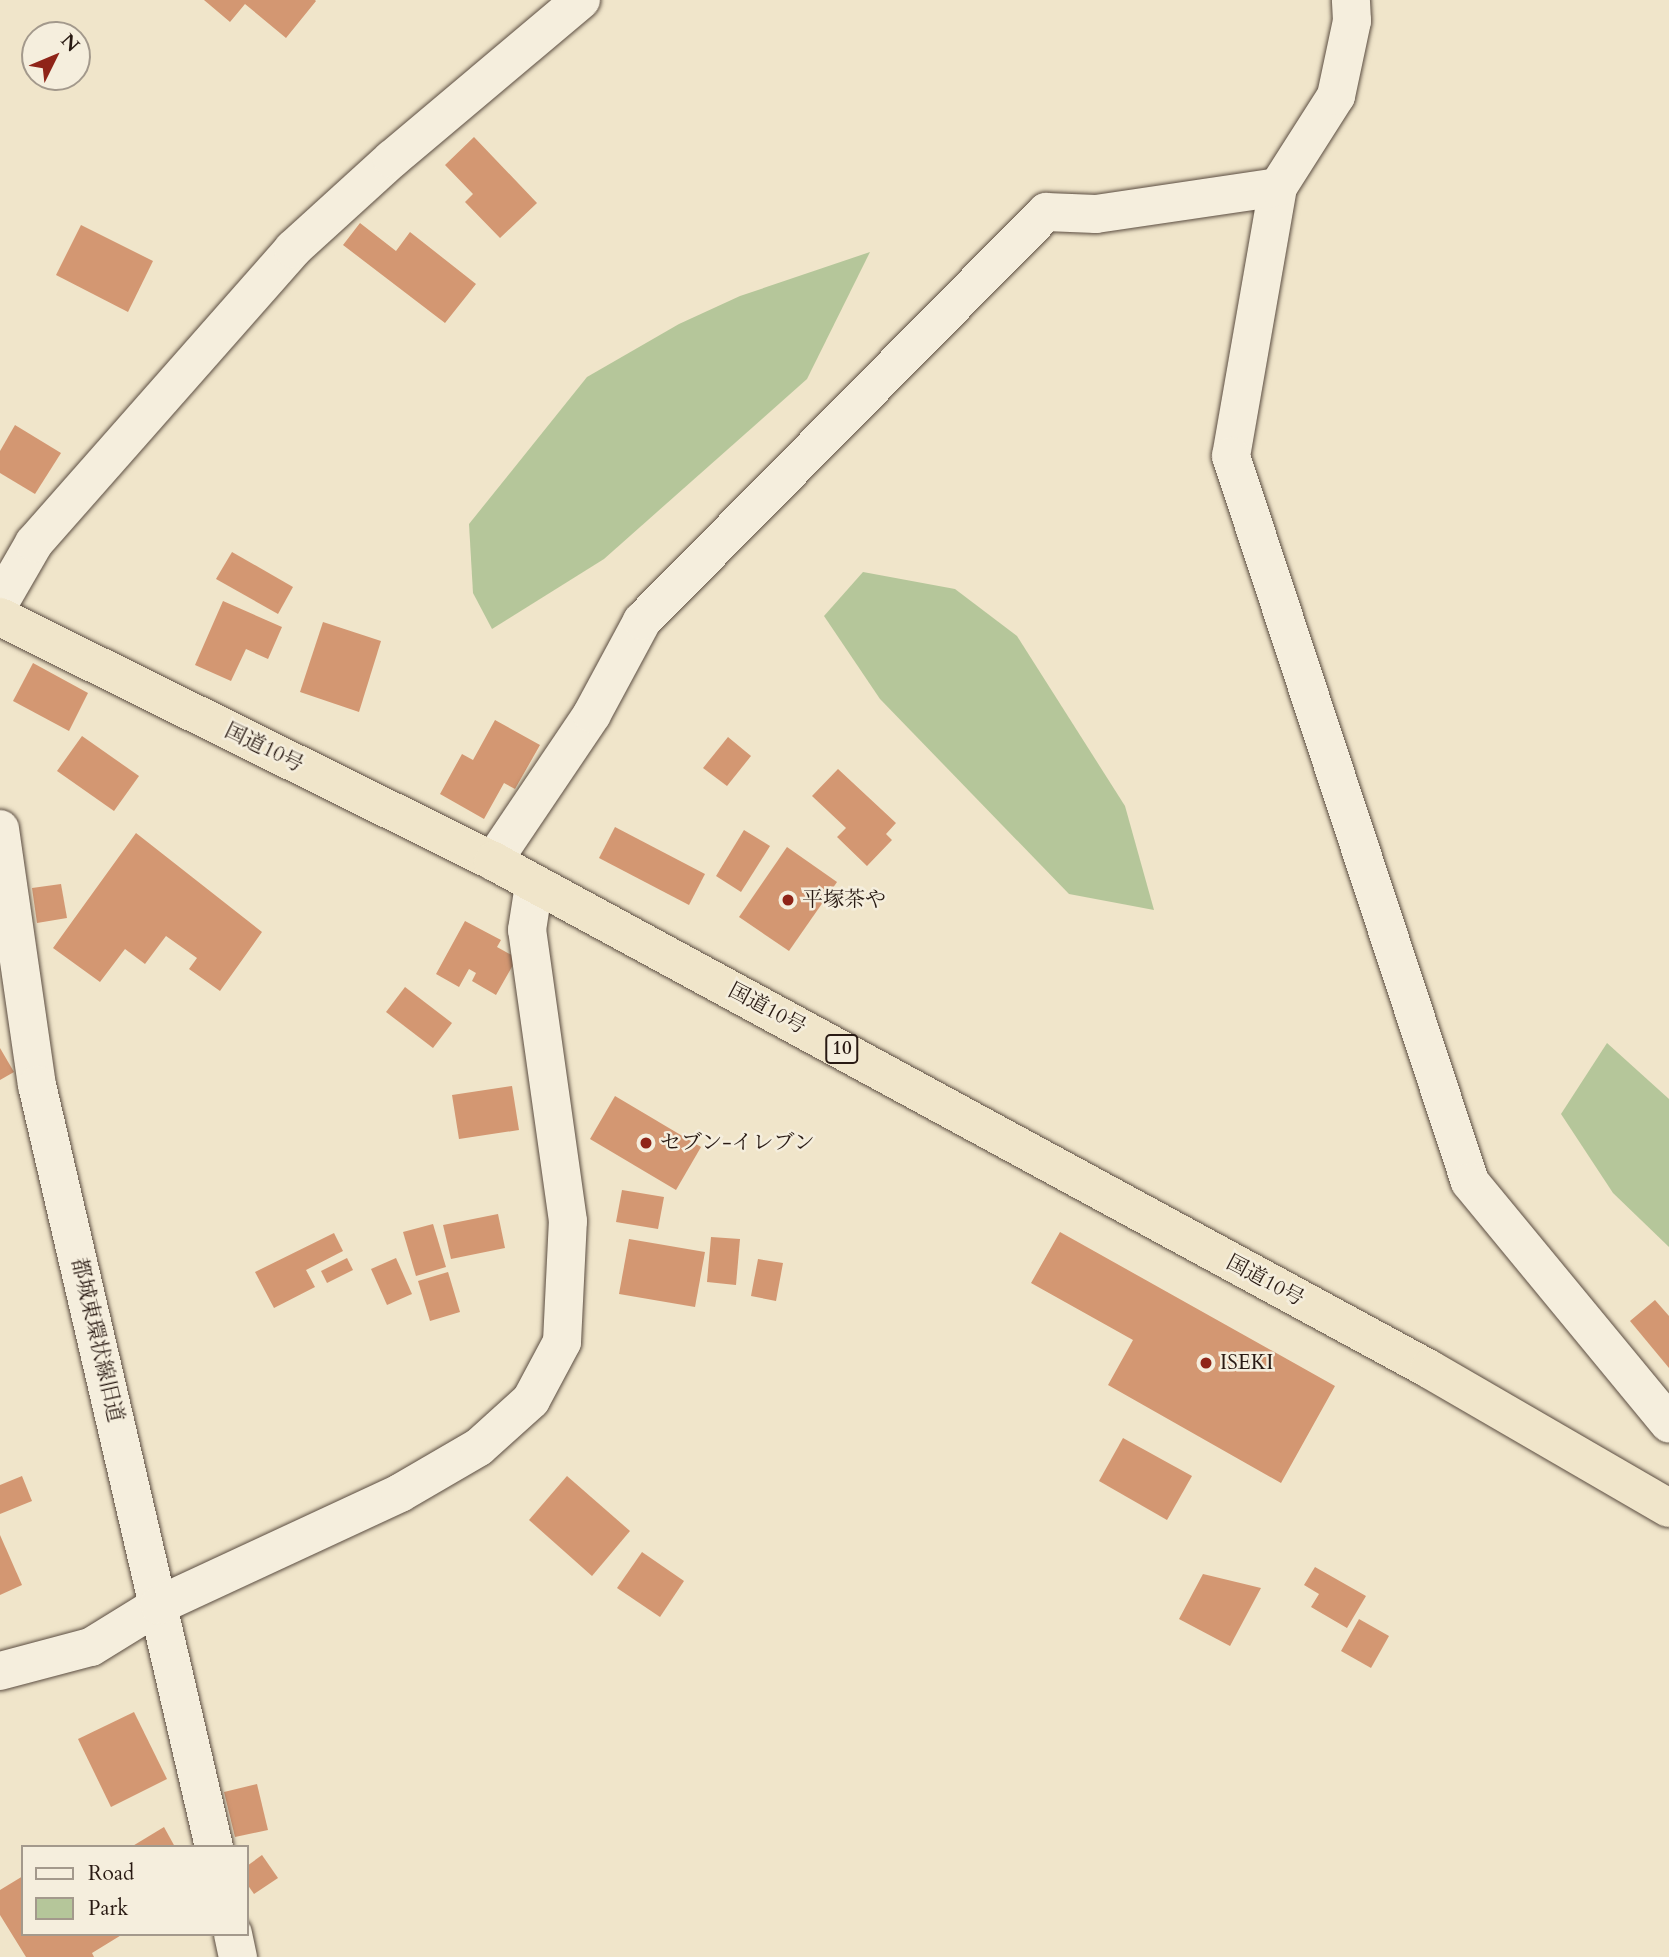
<!DOCTYPE html>
<meta charset="utf-8">
<style>
body{margin:0}
#map{position:relative;width:1669px;height:1957px;overflow:hidden;background:#f0e5ca;font-family:Cardo,"Noto Serif JP",serif}
div>[style]{position:absolute}
.green>*{inset:0;background:#b5c69a}
.building>*{inset:0;background:#d39772}
.roads{filter:drop-shadow(0 0 2px #5b4d41) drop-shadow(0 0 2px #5b4d41)}
.minor>*{height:38px;margin:-19px;padding:0 19px;transform-origin:19px;border-radius:19px;background:#f5eedd}
.trunk>*{height:38px;margin:-19px;padding:0 19px;transform-origin:19px;border-radius:19px;background:#f0e5ca}
.dots>*{width:19px;height:19px;translate:-50% -50%;box-sizing:border-box;border:4px solid #f5eedd;border-radius:50%}
span{translate:-50% -50%;white-space:nowrap;text-align:center;line-height:1.15;-webkit-text-stroke:5px #f5eedd;paint-order:stroke}
.shield-label span{padding:2px 5px;background:#f5eedd;border:2px solid;border-radius:5px;-webkit-text-stroke-width:0}
.shield-label{font-size:19px;color:#291a13;font-weight:700}
.street-label{font-size:21px;color:#291a13}
.poi-label{font-size:21px;color:#291a13}
.left{translate:0 -50%;text-align:left}
.legend{position:absolute;left:21px;top:1845px;width:228px;height:91px;box-sizing:border-box;background:#f5eedd;border:2px solid #a3998c;margin:0;padding:9px 12px;list-style:none;font-size:21px;color:#291a13}
.legend li{display:flex;align-items:center;gap:14px;height:35px}
.legend b{width:35px;border:2px solid #a3998c}
.north{position:absolute;left:21px;top:21px;width:70px;height:70px;box-sizing:border-box;background:#f5eedd;border:2px solid #a3998c;border-radius:50%;rotate:47deg;font-size:19px;font-weight:700;line-height:28px;text-align:center;color:#291a13}
.north::after{content:'';display:block;margin:auto;width:24px;height:32px;background:#8f2418;clip-path:polygon(50% 0,100% 100%,50% 72%,0 100%)}
</style>
<div id="map">
<div class="green">
<i style="clip-path:polygon(870px 252px,807px 379px,604px 559px,492px 629px,473px 593px,469px 524px,587px 377px,679px 324px,740px 296px)"></i>
<i style="clip-path:polygon(863px 572px,955px 589px,1017px 636px,1125px 806px,1154px 910px,1069px 894px,880px 699px,824px 616px)"></i>
<i style="clip-path:polygon(1607px 1043px,1669px 1099px,1669px 1247px,1613px 1193px,1561px 1114px)"></i>
</div>
<div class="building">
<i style="clip-path:polygon(204px 0,315px 0,316px 1px,286px 38px,245px 4px,230px 22px)"></i>
<i style="clip-path:polygon(474px 137px,537px 203px,500px 238px,465px 202px,473px 194px,445px 165px)"></i>
<i style="clip-path:polygon(360px 223px,396px 251px,410px 232px,476px 284px,445px 323px,343px 245px)"></i>
<i style="clip-path:polygon(81px 225px,153px 261px,128px 312px,56px 275px)"></i>
<i style="clip-path:polygon(15px 425px,61px 453px,35px 494px,0 473px,0 451px)"></i>
<i style="clip-path:polygon(232px 552px,293px 587px,278px 614px,216px 579px)"></i>
<i style="clip-path:polygon(223px 601px,282px 627px,268px 659px,246px 649px,231px 681px,195px 665px)"></i>
<i style="clip-path:polygon(323px 622px,381px 641px,359px 712px,300px 692px)"></i>
<i style="clip-path:polygon(33px 663px,88px 693px,69px 731px,13px 701px)"></i>
<i style="clip-path:polygon(495px 720px,540px 745px,515px 789px,504px 783px,484px 819px,440px 794px,462px 754px,473px 760px)"></i>
<i style="clip-path:polygon(82px 736px,139px 776px,114px 811px,57px 771px)"></i>
<i style="clip-path:polygon(728px 737px,751px 756px,727px 786px,703px 768px)"></i>
<i style="clip-path:polygon(838px 769px,896px 823px,886px 834px,892px 840px,867px 866px,837px 837px,846px 828px,812px 796px)"></i>
<i style="clip-path:polygon(615px 827px,705px 874px,689px 905px,599px 858px)"></i>
<i style="clip-path:polygon(744px 830px,770px 846px,741px 892px,716px 876px)"></i>
<i style="clip-path:polygon(136px 833px,262px 932px,220px 991px,189px 969px,197px 958px,166px 936px,145px 964px,125px 949px,100px 982px,53px 948px)"></i>
<i style="clip-path:polygon(787px 847px,837px 882px,789px 951px,739px 917px)"></i>
<i style="clip-path:polygon(61px 884px,67px 918px,37px 923px,32px 888px)"></i>
<i style="clip-path:polygon(465px 921px,501px 940px,497px 947px,517px 958px,496px 995px,472px 981px,476px 973px,469px 969px,459px 987px,436px 974px)"></i>
<i style="clip-path:polygon(405px 987px,452px 1023px,433px 1048px,386px 1012px)"></i>
<i style="clip-path:polygon(0 1048px,14px 1072px,0 1080px)"></i>
<i style="clip-path:polygon(512px 1086px,519px 1130px,459px 1139px,452px 1095px)"></i>
<i style="clip-path:polygon(615px 1096px,701px 1147px,676px 1190px,590px 1139px)"></i>
<i style="clip-path:polygon(622px 1190px,664px 1197px,658px 1229px,616px 1222px)"></i>
<i style="clip-path:polygon(498px 1214px,505px 1248px,451px 1259px,443px 1225px)"></i>
<i style="clip-path:polygon(433px 1224px,446px 1267px,416px 1276px,403px 1232px)"></i>
<i style="clip-path:polygon(1060px 1232px,1335px 1386px,1281px 1483px,1108px 1385px,1133px 1340px,1031px 1283px)"></i>
<i style="clip-path:polygon(334px 1233px,343px 1251px,306px 1270px,315px 1287px,274px 1308px,255px 1272px)"></i>
<i style="clip-path:polygon(711px 1237px,740px 1239px,736px 1285px,707px 1282px)"></i>
<i style="clip-path:polygon(629px 1239px,705px 1252px,695px 1307px,619px 1294px)"></i>
<i style="clip-path:polygon(347px 1258px,353px 1270px,327px 1283px,321px 1271px)"></i>
<i style="clip-path:polygon(396px 1258px,412px 1294px,387px 1305px,371px 1269px)"></i>
<i style="clip-path:polygon(758px 1259px,783px 1263px,776px 1301px,751px 1296px)"></i>
<i style="clip-path:polygon(448px 1272px,460px 1312px,430px 1321px,418px 1281px)"></i>
<i style="clip-path:polygon(1655px 1300px,1669px 1316px,1669px 1368px,1630px 1321px)"></i>
<i style="clip-path:polygon(1123px 1438px,1192px 1476px,1167px 1520px,1099px 1481px)"></i>
<i style="clip-path:polygon(22px 1476px,32px 1501px,0 1514px,0 1485px)"></i>
<i style="clip-path:polygon(567px 1476px,630px 1531px,592px 1576px,529px 1520px)"></i>
<i style="clip-path:polygon(0 1535px,22px 1585px,0 1595px)"></i>
<i style="clip-path:polygon(642px 1552px,684px 1581px,660px 1617px,617px 1588px)"></i>
<i style="clip-path:polygon(1315px 1567px,1366px 1596px,1347px 1628px,1311px 1607px,1319px 1594px,1304px 1585px)"></i>
<i style="clip-path:polygon(1203px 1574px,1261px 1588px,1230px 1646px,1179px 1619px)"></i>
<i style="clip-path:polygon(1359px 1619px,1389px 1636px,1371px 1668px,1341px 1651px)"></i>
<i style="clip-path:polygon(134px 1712px,167px 1779px,111px 1807px,78px 1739px)"></i>
<i style="clip-path:polygon(257px 1784px,268px 1830px,235px 1837px,224px 1792px)"></i>
<i style="clip-path:polygon(164px 1827px,175px 1847px,131px 1847px)"></i>
<i style="clip-path:polygon(262px 1855px,278px 1878px,254px 1894px,247px 1884px,247px 1866px)"></i>
<i style="clip-path:polygon(23px 1876px,23px 1934px,123px 1934px,92px 1953px,94px 1957px,26px 1957px,0 1915px,0 1890px)"></i>
</div>
<div class="roads">
<div class="minor">
<i style="left:1278px;top:187px;width:273px;rotate:99.9deg"></i>
<i style="left:1231px;top:456px;width:764px;rotate:71.78deg"></i>
<i style="left:1470px;top:1182px;width:313px;rotate:50.5deg"></i>
<i style="left:0;top:602px;width:68px;rotate:-60deg"></i>
<i style="left:34px;top:543px;width:392px;rotate:-48.6deg"></i>
<i style="left:293px;top:249px;width:134px;rotate:-42.3deg"></i>
<i style="left:392px;top:159px;width:247px;rotate:-40.1deg"></i>
<i style="left:0;top:829px;width:259px;rotate:81.8deg"></i>
<i style="left:37px;top:1085px;width:782px;rotate:76.92deg"></i>
<i style="left:493px;top:861px;width:177px;rotate:-56deg"></i>
<i style="left:592px;top:714px;width:106px;rotate:-61.7deg"></i>
<i style="left:642px;top:621px;width:575px;rotate:-45.35deg"></i>
<i style="left:1046px;top:212px;width:50px;rotate:2.3deg"></i>
<i style="left:1096px;top:214px;width:184px;rotate:-8.4deg"></i>
<i style="left:1278px;top:187px;width:108px;rotate:-57.5deg"></i>
<i style="left:1336px;top:96px;width:77px;rotate:-78deg"></i>
<i style="left:1352px;top:21px;width:21px;rotate:-93deg"></i>
<i style="left:0;top:1671px;width:94px;rotate:-14.8deg"></i>
<i style="left:91px;top:1647px;width:80px;rotate:-31.7deg"></i>
<i style="left:159px;top:1605px;width:266px;rotate:-24.9deg"></i>
<i style="left:400px;top:1493px;width:91px;rotate:-30.2deg"></i>
<i style="left:479px;top:1447px;width:70px;rotate:-42.1deg"></i>
<i style="left:531px;top:1400px;width:66px;rotate:-61.9deg"></i>
<i style="left:562px;top:1342px;width:121px;rotate:-87.2deg"></i>
<i style="left:568px;top:1221px;width:294px;rotate:-98deg"></i>
<i style="left:527px;top:930px;width:46px;rotate:-81.2deg"></i>
<i style="left:233px;top:1934px;width:24px;rotate:78deg"></i>
</div>
<div class="trunk">
<i style="left:0;top:617px;width:550px;rotate:26.33deg"></i>
<i style="left:493px;top:861px;width:1065px;rotate:28.49deg"></i>
<i style="left:1429px;top:1369px;width:277px;rotate:30.1deg"></i>
</div>
</div>
<div class="dots">
<i style="left:788px;top:900px;background:#8f2418"></i>
<i style="left:646px;top:1143px;background:#8f2418"></i>
<i style="left:1206px;top:1363px;background:#8f2418"></i>
</div>
<div class="shield-label">
<span style="left:842px;top:1049px">10</span>
</div>
<div class="street-label">
<span style="left:264px;top:748px;rotate:26deg">国道10号</span>
<span style="left:767px;top:1009px;rotate:28deg">国道10号</span>
<span style="left:1265px;top:1281px;rotate:28deg">国道10号</span>
<span style="left:97px;top:1340px;rotate:77deg">都城東環状線旧道</span>
</div>
<div class="poi-label">
<span class="left" style="left:802px;top:900px">平塚茶や</span>
<span class="left" style="left:660px;top:1143px">セブン-イレブン</span>
<span class="left" style="left:1220px;top:1363px">ISEKI</span>
</div>
<ul class="legend">
<li><b style="height:9px;background:#f5eedd"></b>Road</li>
<li><b style="height:19px;background:#b5c69a"></b>Park</li>
</ul>
<div class="north">N</div>
</div>
